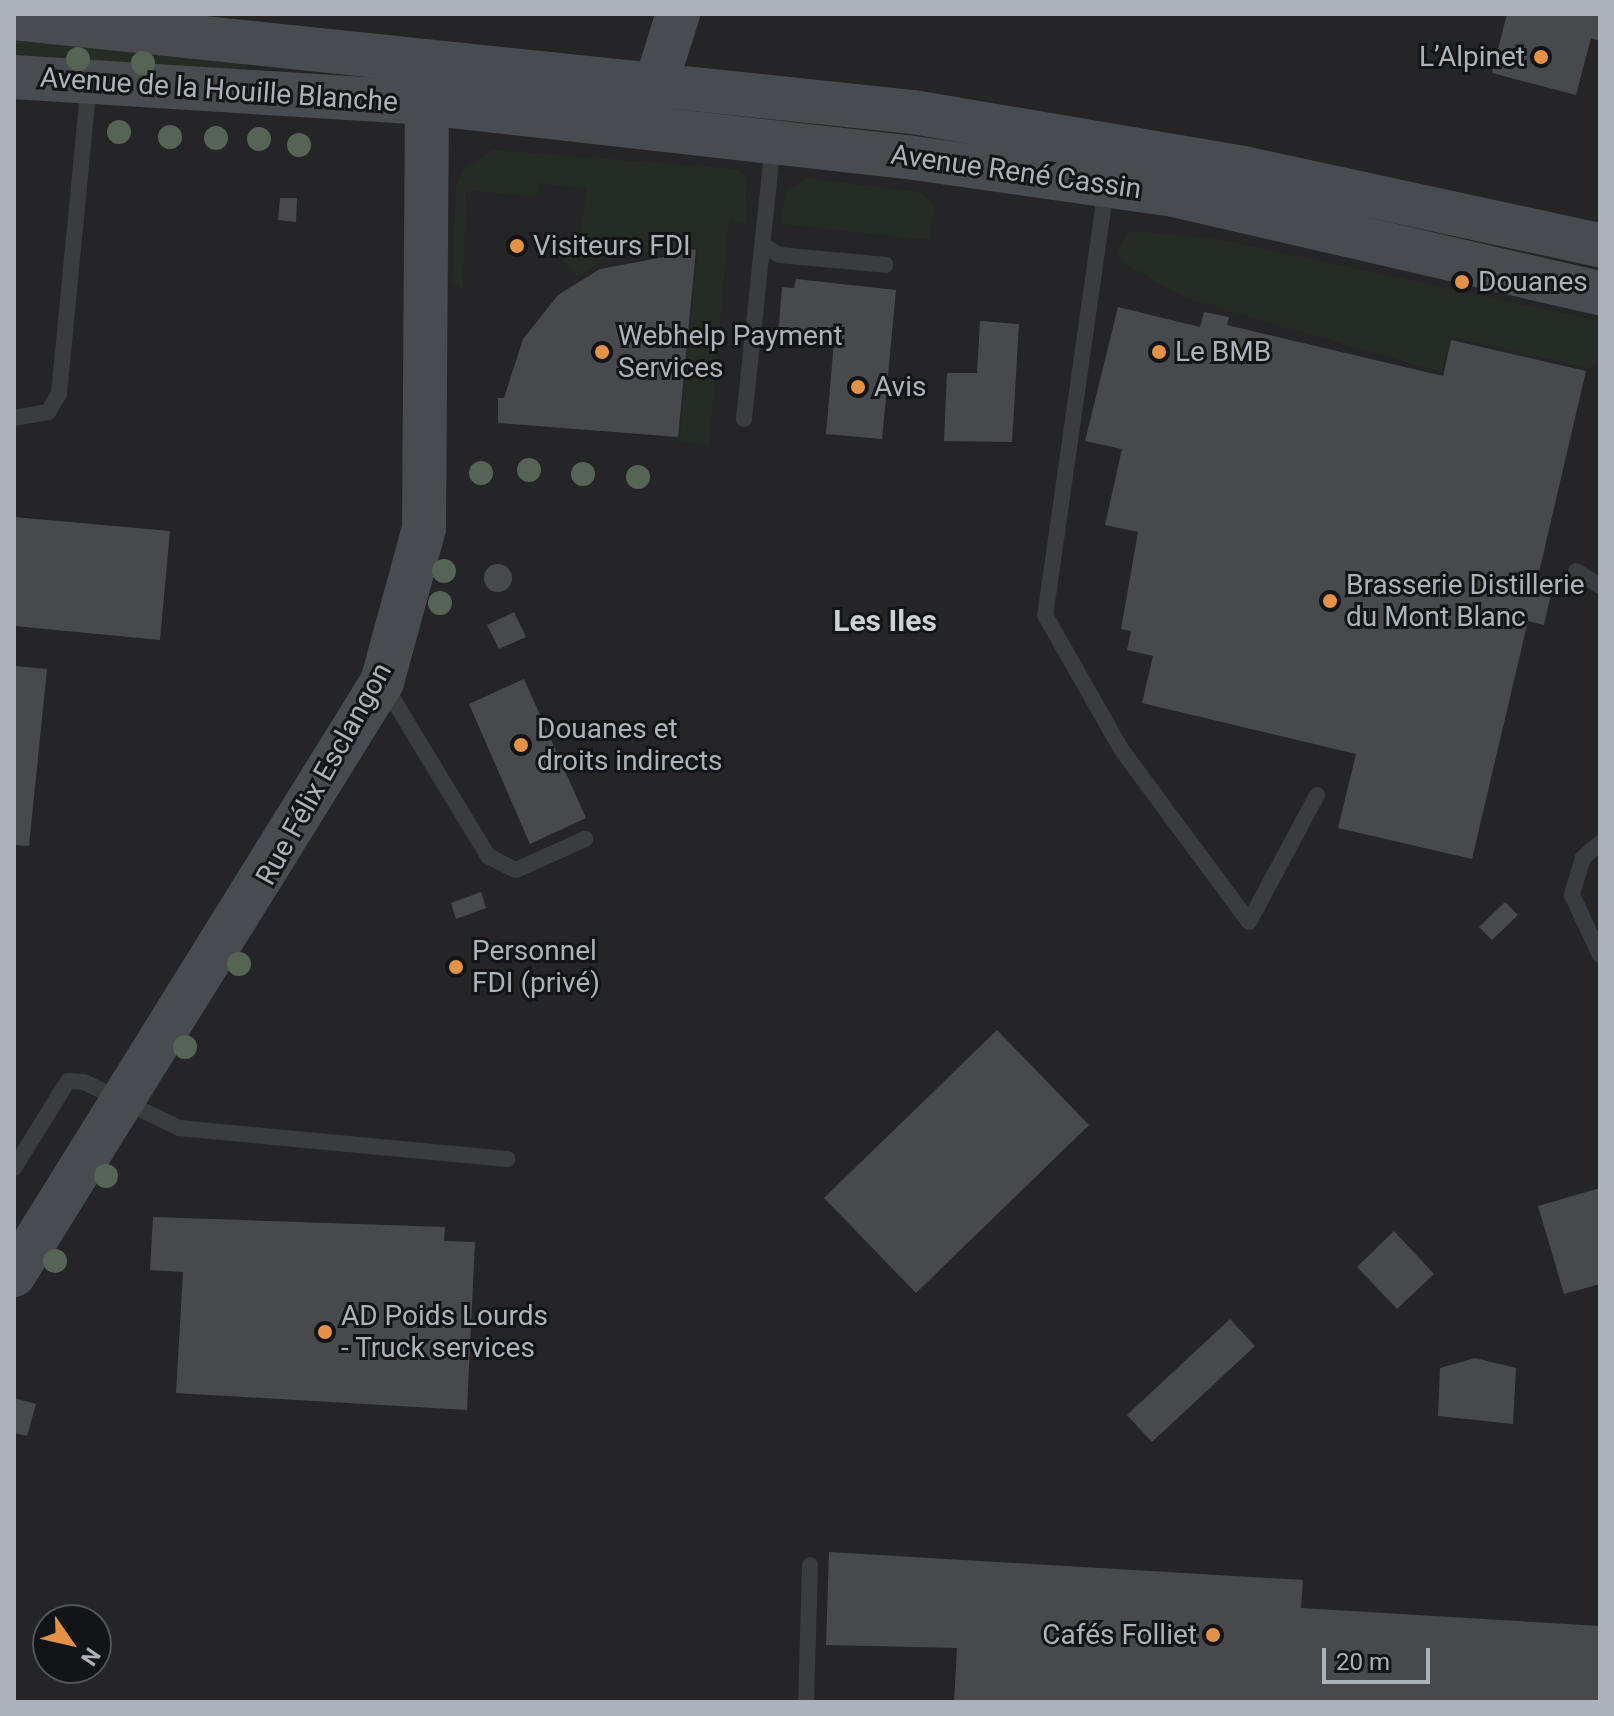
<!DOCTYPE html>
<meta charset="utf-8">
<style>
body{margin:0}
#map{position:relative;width:1614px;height:1716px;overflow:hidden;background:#19191a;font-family:Roboto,sans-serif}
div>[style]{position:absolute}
.built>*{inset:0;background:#252527}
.green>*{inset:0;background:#252c25}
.building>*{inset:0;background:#48494d}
.round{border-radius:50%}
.lane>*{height:16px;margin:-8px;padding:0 8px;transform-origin:8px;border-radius:8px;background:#3a3c3f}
.secondary>*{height:44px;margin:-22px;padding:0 22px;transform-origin:22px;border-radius:22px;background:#484b4f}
.trees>*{width:24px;height:24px;margin:-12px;border-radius:50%;background:#566455}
.dots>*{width:22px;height:22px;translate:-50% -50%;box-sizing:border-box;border:4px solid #131415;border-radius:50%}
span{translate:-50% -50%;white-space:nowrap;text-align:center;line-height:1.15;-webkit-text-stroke:6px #131415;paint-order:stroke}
.poi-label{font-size:28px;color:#acb2b9}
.right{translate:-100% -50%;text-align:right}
.left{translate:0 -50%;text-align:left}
.street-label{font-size:28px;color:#acb2b9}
.neighbourhood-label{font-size:30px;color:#cdd1d5;font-weight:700}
.frame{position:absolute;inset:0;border:16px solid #acb2b9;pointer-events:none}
.north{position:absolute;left:32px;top:1604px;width:80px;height:80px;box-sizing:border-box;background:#131415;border:2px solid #505357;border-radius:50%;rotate:124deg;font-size:22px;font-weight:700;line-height:32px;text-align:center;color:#acb2b9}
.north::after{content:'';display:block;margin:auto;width:28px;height:36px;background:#e39247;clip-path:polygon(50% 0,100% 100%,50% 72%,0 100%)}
.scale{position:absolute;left:1322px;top:1648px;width:108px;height:36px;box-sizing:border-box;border:4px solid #acb2b9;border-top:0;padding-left:10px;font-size:24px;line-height:28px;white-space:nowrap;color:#acb2b9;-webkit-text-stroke:6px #131415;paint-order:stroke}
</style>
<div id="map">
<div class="built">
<i style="clip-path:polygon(evenodd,14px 14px,1600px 14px,1600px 1702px,14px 1702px,14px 14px,48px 1620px,96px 1620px,96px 1668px,48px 1668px,48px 1620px)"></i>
</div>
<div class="green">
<i style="clip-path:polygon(14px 23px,248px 55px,246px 83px,14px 68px)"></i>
<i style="clip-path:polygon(493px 150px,737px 169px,745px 176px,747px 224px,729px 219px,709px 445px,679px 442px,698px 248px,622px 254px,577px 276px,557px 255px,581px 236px,586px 189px,538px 183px,535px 197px,466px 190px,463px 290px,452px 282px,456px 186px,464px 170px)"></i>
<i style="clip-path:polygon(807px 178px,920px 192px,935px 206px,929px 240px,780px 224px,787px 190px)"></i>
<i style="clip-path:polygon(1131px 231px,1213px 238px,1600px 321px,1600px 355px,1590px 368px,1451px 337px,1441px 372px,1185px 298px,1121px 261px,1117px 249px)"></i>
</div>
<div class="building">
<i style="clip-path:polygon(1507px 14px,1600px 14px,1600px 41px,1591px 38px,1576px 95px,1492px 73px)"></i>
<i style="clip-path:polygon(280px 198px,297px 198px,296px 222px,278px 220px)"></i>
<i style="clip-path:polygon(676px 247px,696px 250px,678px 437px,498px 423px,498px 398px,504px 398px,523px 339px,558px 295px,600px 269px,675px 255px)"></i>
<i style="clip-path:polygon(796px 279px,896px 290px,882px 439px,826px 434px,834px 341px,778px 335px,782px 287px,794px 288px)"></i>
<i style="clip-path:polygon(1118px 307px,1200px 327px,1204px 312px,1229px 317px,1227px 325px,1443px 376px,1451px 340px,1586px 371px,1537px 581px,1553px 585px,1544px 625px,1528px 621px,1472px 859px,1338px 828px,1356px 754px,1142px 703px,1153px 656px,1127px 650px,1131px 631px,1121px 629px,1138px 532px,1105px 525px,1122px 449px,1085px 441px)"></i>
<i style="clip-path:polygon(980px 321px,1019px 324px,1012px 442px,944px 441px,947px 373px,977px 373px)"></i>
<i style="clip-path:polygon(14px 517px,170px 531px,160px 640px,14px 626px)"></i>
<i class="round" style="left:484px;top:564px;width:28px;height:28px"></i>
<i style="clip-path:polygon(514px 612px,526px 637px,499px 649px,487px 625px)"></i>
<i style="clip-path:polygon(14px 666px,47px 669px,29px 846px,14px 845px)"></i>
<i style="clip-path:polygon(524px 679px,586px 818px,530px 844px,469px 704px)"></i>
<i style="clip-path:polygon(481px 892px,486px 908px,456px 919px,451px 903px)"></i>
<i style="clip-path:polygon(1505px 902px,1518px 915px,1492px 940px,1479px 927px)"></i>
<i style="clip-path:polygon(997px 1030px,1089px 1125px,916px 1293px,824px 1198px)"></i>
<i style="clip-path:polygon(1600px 1188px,1600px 1284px,1564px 1294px,1538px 1206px)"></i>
<i style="clip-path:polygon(153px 1217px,445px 1227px,444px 1241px,475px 1242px,467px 1410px,176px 1393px,183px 1272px,150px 1270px)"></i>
<i style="clip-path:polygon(1394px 1231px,1434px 1274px,1397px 1309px,1357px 1267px)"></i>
<i style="clip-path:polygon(1230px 1319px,1255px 1346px,1152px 1442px,1127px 1415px)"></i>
<i style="clip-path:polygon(1475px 1358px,1516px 1368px,1513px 1424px,1438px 1416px,1440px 1368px)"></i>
<i style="clip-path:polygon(14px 1398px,36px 1404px,27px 1436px,14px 1433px)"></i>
<i style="clip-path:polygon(829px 1552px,1303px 1580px,1301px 1608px,1600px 1626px,1600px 1702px,954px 1702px,957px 1648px,826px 1645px)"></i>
</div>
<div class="lane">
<i style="left:1106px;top:188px;width:431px;rotate:98.1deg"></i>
<i style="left:1045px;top:615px;width:154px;rotate:60.4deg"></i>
<i style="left:1121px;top:749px;width:215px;rotate:53.5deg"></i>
<i style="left:1249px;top:922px;width:144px;rotate:-61.8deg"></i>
<i style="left:763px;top:245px;width:19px;rotate:32deg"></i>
<i style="left:779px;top:255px;width:107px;rotate:5.3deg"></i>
<i style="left:14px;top:418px;width:35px;rotate:-10deg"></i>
<i style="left:48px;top:412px;width:21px;rotate:-59deg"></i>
<i style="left:59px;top:394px;width:312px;rotate:-84.5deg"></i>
<i style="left:744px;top:419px;width:279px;rotate:-84deg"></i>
<i style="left:1576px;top:571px;width:28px;rotate:32deg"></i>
<i style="left:385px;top:686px;width:199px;rotate:58.8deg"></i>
<i style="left:488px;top:856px;width:31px;rotate:27deg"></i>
<i style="left:516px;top:870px;width:76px;rotate:-24.2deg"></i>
<i style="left:1600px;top:843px;width:23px;rotate:139deg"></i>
<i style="left:1583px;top:858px;width:39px;rotate:107deg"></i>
<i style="left:1572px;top:895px;width:66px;rotate:65deg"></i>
<i style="left:14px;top:1168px;width:102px;rotate:-58.2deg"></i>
<i style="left:68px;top:1081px;width:16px;rotate:4deg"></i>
<i style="left:84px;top:1082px;width:106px;rotate:25.8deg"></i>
<i style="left:179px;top:1128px;width:330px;rotate:5.4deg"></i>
<i style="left:806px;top:1702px;width:137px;rotate:-88.3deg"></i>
</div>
<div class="secondary">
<i style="left:14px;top:18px;width:904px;rotate:5.97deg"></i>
<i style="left:913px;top:112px;width:335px;rotate:9.6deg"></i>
<i style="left:1243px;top:168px;width:365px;rotate:12.2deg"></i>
<i style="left:14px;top:77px;width:411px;rotate:3.6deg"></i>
<i style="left:424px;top:103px;width:486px;rotate:6.4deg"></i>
<i style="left:907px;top:157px;width:270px;rotate:8.1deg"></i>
<i style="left:1174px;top:195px;width:437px;rotate:13deg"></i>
<i style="left:648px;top:109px;width:100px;rotate:-72.5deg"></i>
<i style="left:14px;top:1275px;width:698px;rotate:-58.18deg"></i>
<i style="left:382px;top:682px;width:160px;rotate:-74.7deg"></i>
<i style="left:424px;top:528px;width:455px;rotate:-89.6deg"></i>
</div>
<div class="trees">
<i style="left:78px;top:59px"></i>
<i style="left:143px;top:63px"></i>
<i style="left:119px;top:132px"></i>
<i style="left:170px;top:137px"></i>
<i style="left:216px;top:138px"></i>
<i style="left:259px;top:139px"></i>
<i style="left:299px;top:145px"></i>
<i style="left:529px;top:470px"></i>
<i style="left:481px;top:473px"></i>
<i style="left:583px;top:474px"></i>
<i style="left:638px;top:477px"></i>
<i style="left:444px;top:571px"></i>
<i style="left:440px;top:603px"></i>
<i style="left:239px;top:964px"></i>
<i style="left:185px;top:1047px"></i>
<i style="left:106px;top:1176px"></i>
<i style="left:55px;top:1261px"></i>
</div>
<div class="dots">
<i style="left:1541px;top:57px;background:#e39247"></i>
<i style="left:517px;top:246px;background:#e39247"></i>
<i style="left:1462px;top:282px;background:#e39247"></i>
<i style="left:602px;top:352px;background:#e39247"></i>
<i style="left:1159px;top:352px;background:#e39247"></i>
<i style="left:858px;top:387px;background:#e39247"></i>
<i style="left:1330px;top:601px;background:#e39247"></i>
<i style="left:521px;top:745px;background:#e39247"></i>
<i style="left:456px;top:967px;background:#e39247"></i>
<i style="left:325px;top:1332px;background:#e39247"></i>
<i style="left:1213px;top:1635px;background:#e39247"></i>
</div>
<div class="poi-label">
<span class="right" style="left:1525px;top:57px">L’Alpinet</span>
<span class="left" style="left:533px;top:246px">Visiteurs FDI</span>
<span class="left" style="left:1478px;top:282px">Douanes</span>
<span class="left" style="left:618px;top:352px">Webhelp Payment<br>Services</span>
<span class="left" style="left:1175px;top:352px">Le BMB</span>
<span class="left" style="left:874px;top:387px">Avis</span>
<span class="left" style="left:1346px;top:601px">Brasserie Distillerie<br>du Mont Blanc</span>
<span class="left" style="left:537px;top:745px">Douanes et<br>droits indirects</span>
<span class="left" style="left:472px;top:967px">Personnel<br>FDI (privé)</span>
<span class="left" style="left:341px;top:1332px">AD Poids Lourds<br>- Truck services</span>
<span class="right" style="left:1197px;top:1635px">Cafés Folliet</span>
</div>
<div class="street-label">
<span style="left:219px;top:90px;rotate:4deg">Avenue de la Houille Blanche</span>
<span style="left:1016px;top:172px;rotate:8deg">Avenue René Cassin</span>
<span style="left:324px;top:774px;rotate:-61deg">Rue Félix Esclangon</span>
</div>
<div class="neighbourhood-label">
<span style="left:885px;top:621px">Les Iles</span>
</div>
<div class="frame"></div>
<div class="north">N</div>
<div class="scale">20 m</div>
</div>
